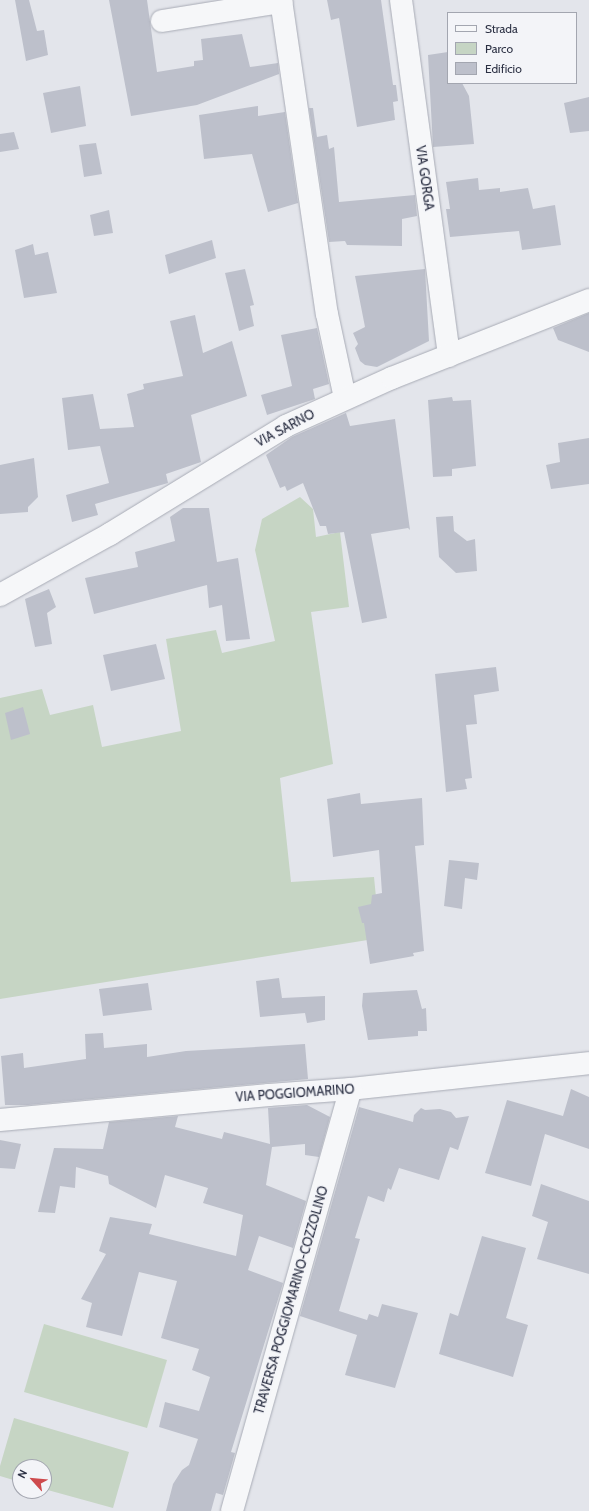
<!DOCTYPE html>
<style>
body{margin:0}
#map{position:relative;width:589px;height:1511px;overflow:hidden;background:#e3e5eb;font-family:Cabin,sans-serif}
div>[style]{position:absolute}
.green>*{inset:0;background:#c6d5c4}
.building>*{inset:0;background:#bdc0cb}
.roads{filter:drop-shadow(0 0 1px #a8abb5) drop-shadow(0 0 1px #a8abb5)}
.street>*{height:22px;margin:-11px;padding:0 11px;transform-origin:11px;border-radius:11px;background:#f6f7f9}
span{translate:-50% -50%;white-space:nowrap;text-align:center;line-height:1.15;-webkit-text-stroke:3px #f3f4f8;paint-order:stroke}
.street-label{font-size:13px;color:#2b3043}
.legend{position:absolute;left:447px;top:12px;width:130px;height:72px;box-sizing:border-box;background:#f3f4f8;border:1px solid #a3a6b0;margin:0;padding:5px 7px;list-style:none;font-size:12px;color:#2b3043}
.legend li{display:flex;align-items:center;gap:8px;height:20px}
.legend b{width:20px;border:1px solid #a3a6b0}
.north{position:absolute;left:12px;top:1459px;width:40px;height:40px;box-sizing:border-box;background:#f3f4f8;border:1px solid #a3a6b0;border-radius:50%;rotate:297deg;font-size:11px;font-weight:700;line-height:16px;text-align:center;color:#2b3043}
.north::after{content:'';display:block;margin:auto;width:14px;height:18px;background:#ce4a4d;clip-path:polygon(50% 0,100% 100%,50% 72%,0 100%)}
</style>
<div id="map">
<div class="green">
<i style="clip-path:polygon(300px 497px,313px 509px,316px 537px,340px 532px,349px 607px,311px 612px,333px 764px,280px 778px,291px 882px,374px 877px,380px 938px,0 999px,0 698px,42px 689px,50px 715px,93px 705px,102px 747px,181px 731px,166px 639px,216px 630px,222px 653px,275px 641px,255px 550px,262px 519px)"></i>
<i style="clip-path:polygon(44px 1324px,167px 1360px,147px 1428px,24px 1392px)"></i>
<i style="clip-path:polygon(14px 1418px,129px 1452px,113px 1508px,44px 1489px,44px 1467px,20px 1467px,20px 1482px,0 1476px,0 1466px)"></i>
</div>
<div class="building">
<i style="clip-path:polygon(15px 0,29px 0,37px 31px,44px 30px,48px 55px,26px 61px)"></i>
<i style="clip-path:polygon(109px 0,147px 0,157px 72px,194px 66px,194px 61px,203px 60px,201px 39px,242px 34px,250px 67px,278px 63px,279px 74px,197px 105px,131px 116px)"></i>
<i style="clip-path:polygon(327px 0,381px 0,393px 85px,396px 85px,398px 101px,393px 102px,395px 120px,357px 127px,339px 18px,331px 20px)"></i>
<i style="clip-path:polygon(448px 52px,448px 83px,462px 83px,469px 96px,474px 144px,433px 147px,428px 55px)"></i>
<i style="clip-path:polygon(80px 86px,86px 126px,51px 133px,43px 93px)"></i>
<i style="clip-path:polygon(589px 97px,589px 131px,570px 133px,564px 103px)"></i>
<i style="clip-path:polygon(258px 106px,258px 116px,285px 112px,298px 203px,268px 212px,252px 154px,204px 159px,199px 115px)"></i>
<i style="clip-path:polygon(309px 108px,313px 108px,317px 137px,327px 135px,329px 149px,334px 147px,339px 202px,415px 195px,417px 216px,402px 219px,402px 246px,347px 245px,345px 241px,329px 242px)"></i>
<i style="clip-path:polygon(14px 132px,19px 149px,0 152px,0 134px)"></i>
<i style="clip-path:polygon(96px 143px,102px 174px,84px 177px,79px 145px)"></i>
<i style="clip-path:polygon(478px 178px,479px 190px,500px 188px,500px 192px,528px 188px,533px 209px,555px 205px,561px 245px,522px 250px,519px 231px,450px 237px,446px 209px,450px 209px,446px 182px)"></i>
<i style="clip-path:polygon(109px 210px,113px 233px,94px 236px,90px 215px)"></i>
<i style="clip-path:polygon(212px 240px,216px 258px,169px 274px,165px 255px)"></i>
<i style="clip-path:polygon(33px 244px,35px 255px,48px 252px,57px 293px,24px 298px,15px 250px)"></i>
<i style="clip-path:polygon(245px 269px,254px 305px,250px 306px,254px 326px,239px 331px,225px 273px)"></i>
<i style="clip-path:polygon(425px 269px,429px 341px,377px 367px,365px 365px,360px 361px,355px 348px,358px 344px,353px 333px,365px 327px,355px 276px)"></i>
<i style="clip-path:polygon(589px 313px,589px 352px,558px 340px,553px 328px)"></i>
<i style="clip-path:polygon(195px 315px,203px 353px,232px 341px,247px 396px,191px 415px,201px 462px,166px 474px,168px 483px,95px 504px,98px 515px,72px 522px,66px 495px,109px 483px,100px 446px,68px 450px,62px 398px,93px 394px,100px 429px,134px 427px,127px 394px,144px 389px,143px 384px,183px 376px,170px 321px)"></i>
<i style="clip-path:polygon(317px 328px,329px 384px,313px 389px,315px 399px,267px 415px,261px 395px,292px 386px,281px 335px)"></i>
<i style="clip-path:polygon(452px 397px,453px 401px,471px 400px,476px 466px,452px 469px,452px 476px,433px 477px,428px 400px)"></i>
<i style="clip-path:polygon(346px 413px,350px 426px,395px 419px,410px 530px,408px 528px,371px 534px,387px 618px,362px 623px,344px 532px,328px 534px,326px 526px,320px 526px,303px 483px,287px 491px,285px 486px,280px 488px,266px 455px,292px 437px)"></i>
<i style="clip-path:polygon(589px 438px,589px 484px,551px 489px,546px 465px,560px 462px,558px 443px)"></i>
<i style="clip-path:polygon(34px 458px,38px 497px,28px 507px,28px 512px,0 514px,0 465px)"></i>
<i style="clip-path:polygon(183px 508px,209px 508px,217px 562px,238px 558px,250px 639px,226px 641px,222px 605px,209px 608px,207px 585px,94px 614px,85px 578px,138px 567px,135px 552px,175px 541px,170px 517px)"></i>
<i style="clip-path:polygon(453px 516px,454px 531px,467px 541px,475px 539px,477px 571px,456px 573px,439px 557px,436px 517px)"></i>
<i style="clip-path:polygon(49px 589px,56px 607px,47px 613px,52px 644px,35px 647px,25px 599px)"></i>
<i style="clip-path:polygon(156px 644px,165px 679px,111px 691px,103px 655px)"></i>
<i style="clip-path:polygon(496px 667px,499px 691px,474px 695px,477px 724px,466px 725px,472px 778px,465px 779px,467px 789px,446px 792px,435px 674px)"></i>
<i style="clip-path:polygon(23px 707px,30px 734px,11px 740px,5px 713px)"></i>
<i style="clip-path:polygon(360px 793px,361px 804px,422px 798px,424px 845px,415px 846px,424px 951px,413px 953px,414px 956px,370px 964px,364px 923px,362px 923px,358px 907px,371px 904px,372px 895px,382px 893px,379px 850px,333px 857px,327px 799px)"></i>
<i style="clip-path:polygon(449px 860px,479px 863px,477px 880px,465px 878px,462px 909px,444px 906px)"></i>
<i style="clip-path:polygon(279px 978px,282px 998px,325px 996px,325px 1020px,307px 1023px,305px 1013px,260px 1017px,256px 981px)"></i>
<i style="clip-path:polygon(148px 983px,152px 1010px,103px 1016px,99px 989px)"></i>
<i style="clip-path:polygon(417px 990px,422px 1009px,426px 1008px,427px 1031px,418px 1031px,418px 1036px,368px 1040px,362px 1006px,363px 993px)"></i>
<i style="clip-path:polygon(103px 1033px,104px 1048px,147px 1044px,147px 1057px,186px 1051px,305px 1044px,308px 1079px,28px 1105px,5px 1105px,1px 1056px,23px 1053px,24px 1068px,86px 1059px,85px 1034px)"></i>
<i style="clip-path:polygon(571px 1089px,589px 1097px,589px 1149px,545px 1134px,531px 1186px,485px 1173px,507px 1100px,563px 1116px)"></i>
<i style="clip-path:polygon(307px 1105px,330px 1117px,319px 1157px,305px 1155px,305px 1144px,272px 1147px,266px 1185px,306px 1201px,293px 1248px,259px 1236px,248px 1270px,283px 1283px,231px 1452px,235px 1453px,223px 1495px,216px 1493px,211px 1511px,166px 1511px,173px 1484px,182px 1470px,189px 1465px,198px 1439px,159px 1427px,165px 1402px,199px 1411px,210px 1377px,192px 1370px,199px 1349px,161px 1338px,177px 1281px,139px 1272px,122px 1336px,86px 1327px,92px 1303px,81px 1299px,106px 1254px,99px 1251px,110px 1217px,152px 1224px,149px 1234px,236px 1256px,243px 1215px,203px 1203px,208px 1188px,165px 1175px,156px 1208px,109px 1184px,108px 1176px,76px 1167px,75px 1188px,60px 1186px,55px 1213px,38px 1212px,54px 1148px,103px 1149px,109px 1122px,178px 1116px,175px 1127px,222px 1139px,224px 1132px,270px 1144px,268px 1108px)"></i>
<i style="clip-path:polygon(359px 1107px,413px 1122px,414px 1115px,421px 1108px,425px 1110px,440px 1109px,451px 1112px,456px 1118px,469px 1116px,458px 1150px,450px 1147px,439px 1180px,399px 1168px,391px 1190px,388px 1188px,384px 1202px,368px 1196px,355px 1238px,360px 1239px,339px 1311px,367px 1320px,369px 1314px,378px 1317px,382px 1304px,418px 1313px,395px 1388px,345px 1375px,357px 1335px,300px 1316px)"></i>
<i style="clip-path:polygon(0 1140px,21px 1144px,15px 1169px,0 1168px)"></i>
<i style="clip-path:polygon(541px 1184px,589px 1201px,589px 1274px,537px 1259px,548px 1222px,532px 1216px)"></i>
<i style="clip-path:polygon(482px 1236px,526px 1248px,506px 1318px,528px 1325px,513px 1377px,439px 1354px,450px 1313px,458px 1316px)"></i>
</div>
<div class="roads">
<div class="street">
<i style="left:281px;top:0;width:317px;rotate:81.7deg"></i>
<i style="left:327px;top:314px;width:86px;rotate:77.9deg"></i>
<i style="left:401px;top:0;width:359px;rotate:82.3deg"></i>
<i style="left:162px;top:21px;width:121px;rotate:-9.1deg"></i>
<i style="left:0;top:595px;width:126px;rotate:-29deg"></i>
<i style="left:110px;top:534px;width:206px;rotate:-31.5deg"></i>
<i style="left:286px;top:426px;width:116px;rotate:-24.4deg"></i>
<i style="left:392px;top:378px;width:212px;rotate:-21.6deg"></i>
<i style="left:0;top:1120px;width:270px;rotate:-5.3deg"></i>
<i style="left:269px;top:1095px;width:82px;rotate:-4.2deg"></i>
<i style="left:351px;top:1089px;width:239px;rotate:-6.2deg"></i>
<i style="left:232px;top:1511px;width:438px;rotate:-74.3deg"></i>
</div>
</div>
<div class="street-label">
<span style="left:425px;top:178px;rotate:82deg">VIA GORGA</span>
<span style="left:285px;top:428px;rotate:-28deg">VIA SARNO</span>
<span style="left:295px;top:1093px;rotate:-4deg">VIA POGGIOMARINO</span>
<span style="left:291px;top:1300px;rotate:-74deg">TRAVERSA POGGIOMARINO-COZZOLINO</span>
</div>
<ul class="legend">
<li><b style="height:5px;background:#f6f7f9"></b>Strada</li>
<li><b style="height:11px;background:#c6d5c4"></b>Parco</li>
<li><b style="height:11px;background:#bdc0cb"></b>Edificio</li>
</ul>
<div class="north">N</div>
</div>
